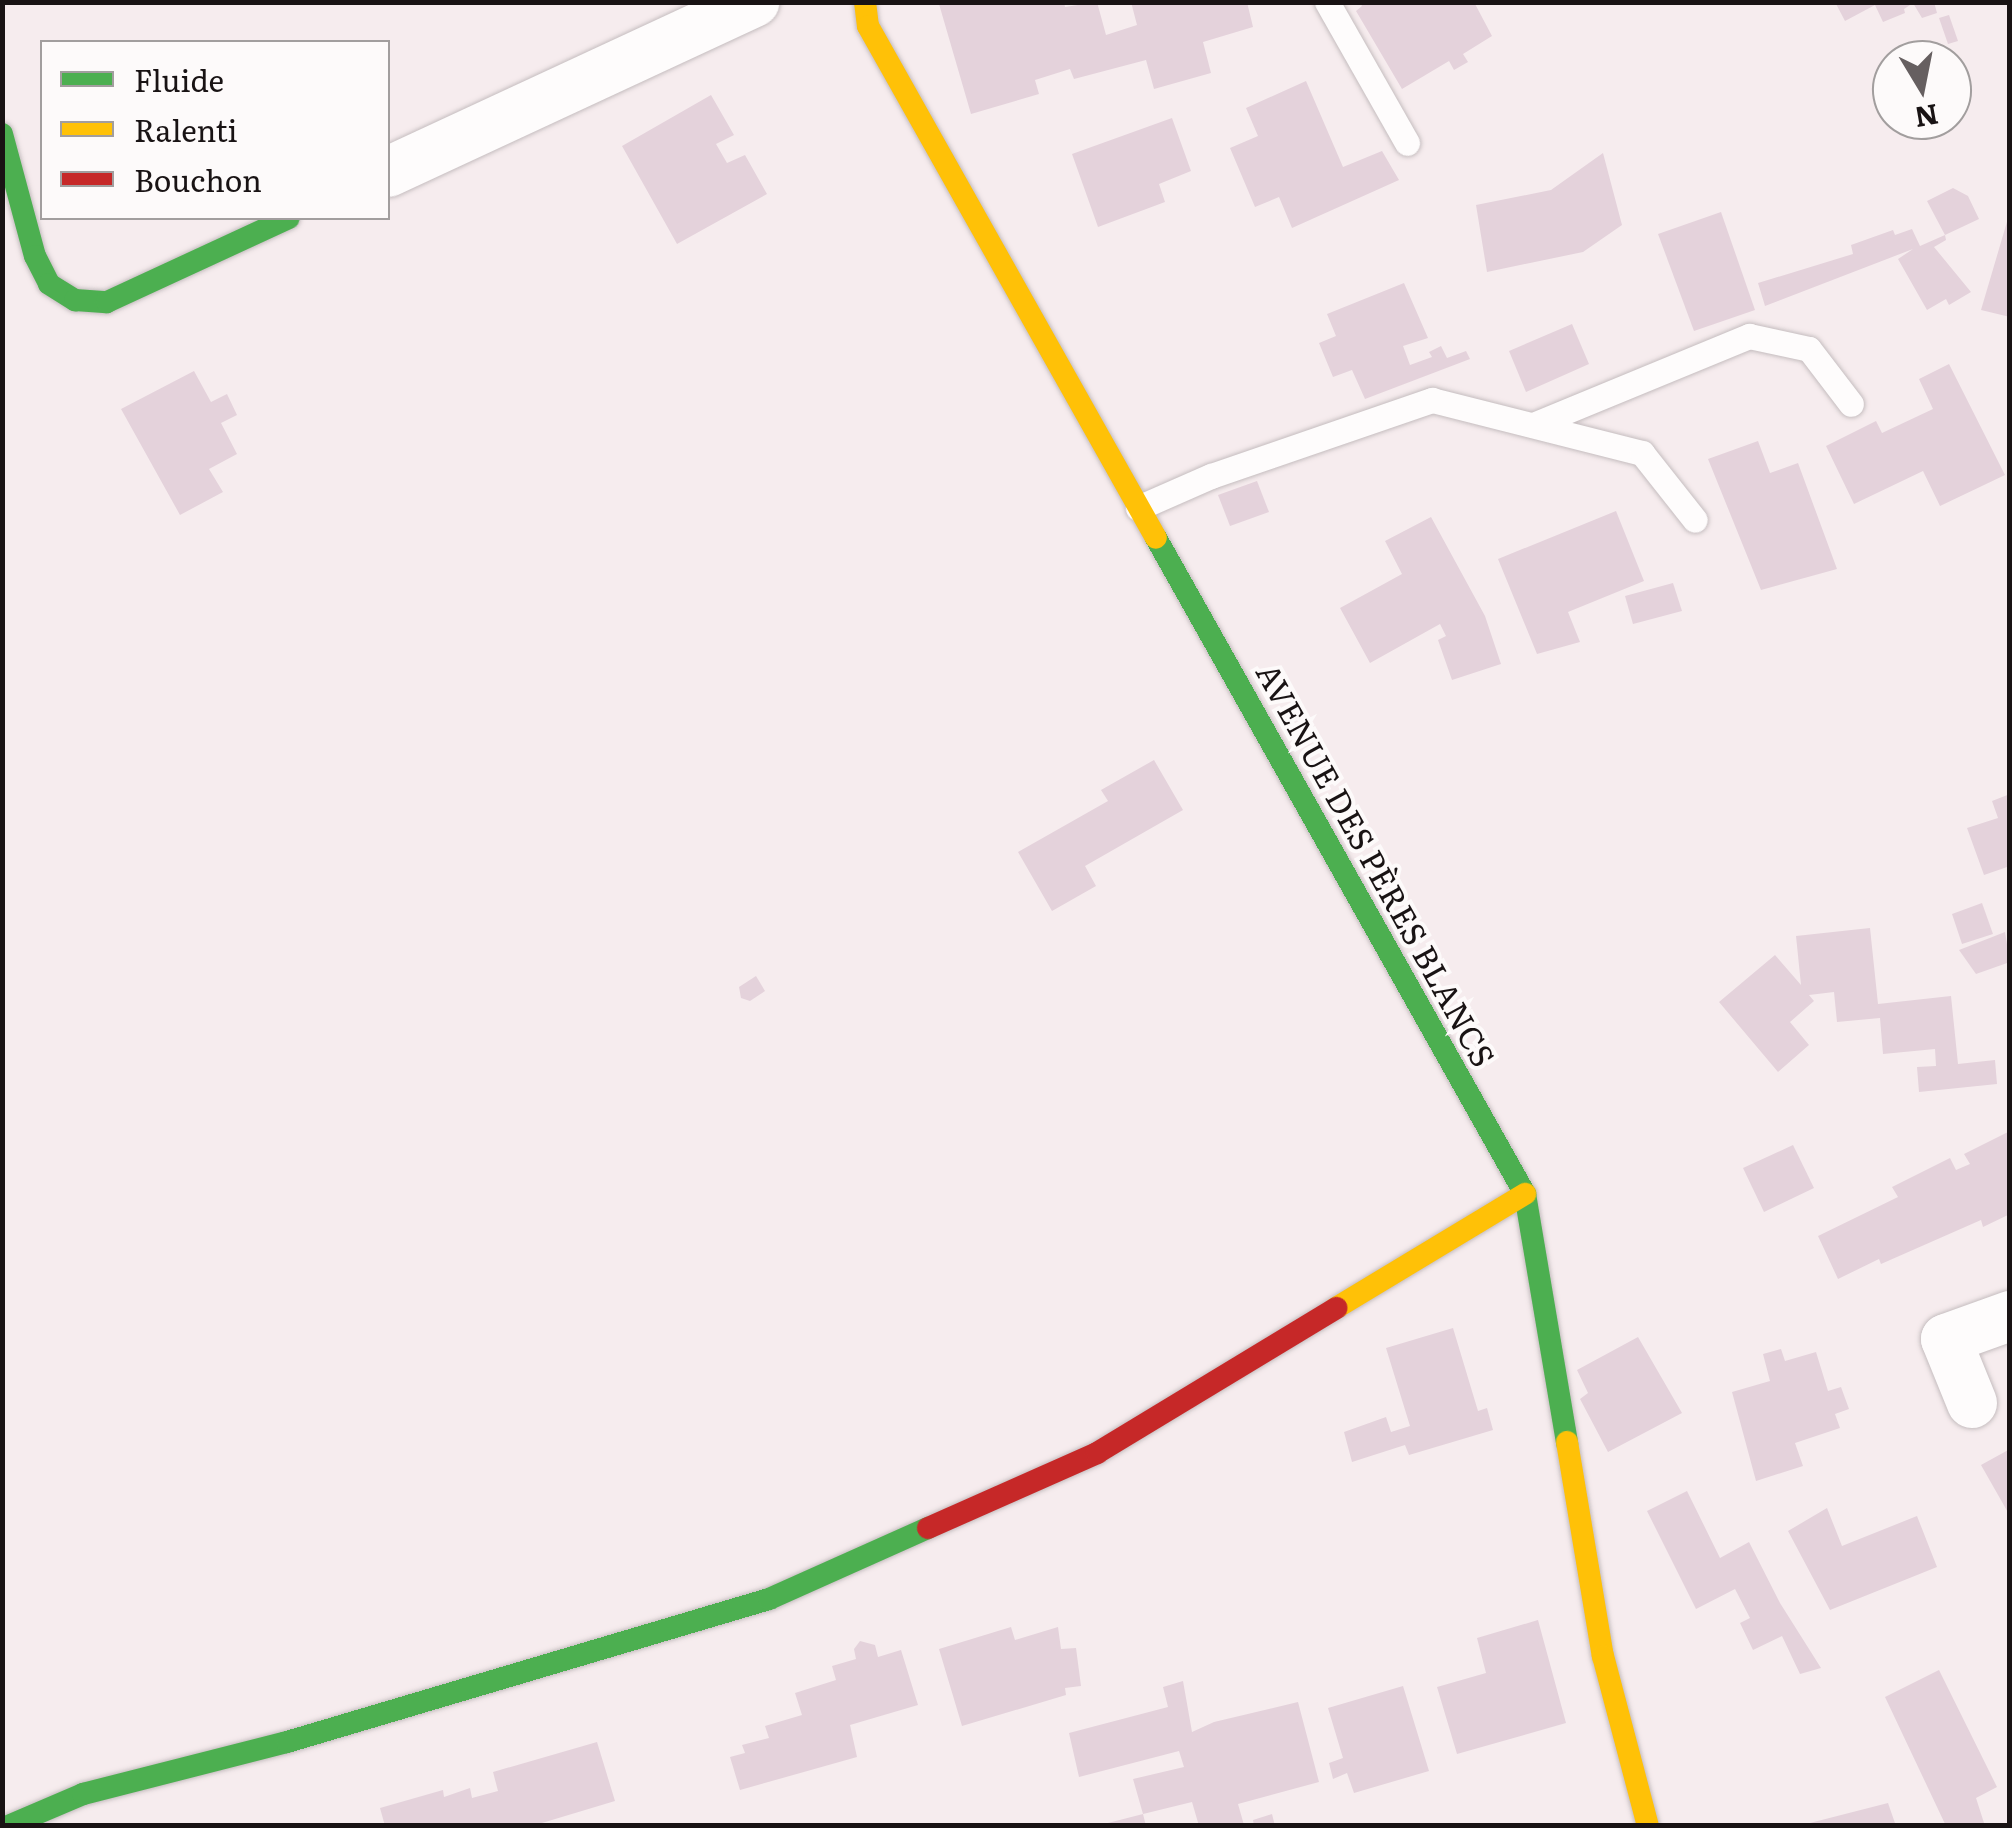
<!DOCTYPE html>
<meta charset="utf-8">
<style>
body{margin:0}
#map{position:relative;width:2012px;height:1828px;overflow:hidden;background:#f6ecee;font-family:Literata,serif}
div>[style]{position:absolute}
.building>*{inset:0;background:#e4d2db}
.roads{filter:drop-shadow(0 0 2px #c5bdbf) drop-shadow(0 0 2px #c5bdbf)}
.lane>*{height:25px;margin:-12.5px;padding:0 12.5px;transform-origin:12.5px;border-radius:12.5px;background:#fefcfc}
.street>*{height:50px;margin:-25px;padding:0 25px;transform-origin:25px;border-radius:25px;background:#fefcfc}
.fast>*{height:22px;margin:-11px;padding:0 11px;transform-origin:11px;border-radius:11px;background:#4caf50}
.slow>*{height:22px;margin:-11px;padding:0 11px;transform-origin:11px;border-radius:11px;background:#ffc107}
.jam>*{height:22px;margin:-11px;padding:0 11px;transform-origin:11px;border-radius:11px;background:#c62828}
span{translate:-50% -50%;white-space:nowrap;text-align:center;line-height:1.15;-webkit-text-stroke:8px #fdfafa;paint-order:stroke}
.street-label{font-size:32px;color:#191314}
.frame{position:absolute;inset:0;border:5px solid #191314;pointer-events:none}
.legend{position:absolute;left:40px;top:40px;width:350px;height:180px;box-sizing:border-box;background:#fdfafa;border:2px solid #a29e9e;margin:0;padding:12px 18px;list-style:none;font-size:30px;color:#191314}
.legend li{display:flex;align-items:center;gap:20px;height:50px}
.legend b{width:50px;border:2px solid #a29e9e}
.north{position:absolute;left:1872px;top:40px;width:100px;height:100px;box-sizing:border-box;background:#fdfafa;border:2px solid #a29e9e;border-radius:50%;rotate:170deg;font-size:28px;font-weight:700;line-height:40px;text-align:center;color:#191314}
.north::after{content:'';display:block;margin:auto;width:35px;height:45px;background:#665f60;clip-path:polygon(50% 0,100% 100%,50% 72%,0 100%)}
</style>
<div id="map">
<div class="building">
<i style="clip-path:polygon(1064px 2px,1065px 7px,1097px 2px,1106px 35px,1137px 25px,1131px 2px,1247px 2px,1253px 27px,1203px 42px,1211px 73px,1154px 89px,1146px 60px,1074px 79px,1070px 69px,1035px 80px,1039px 94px,971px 114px,939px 4px)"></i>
<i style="clip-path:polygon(1360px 2px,1474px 2px,1492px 36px,1463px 54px,1468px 62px,1454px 70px,1449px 61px,1402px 89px,1356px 11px,1362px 6px)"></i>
<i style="clip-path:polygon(1835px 2px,1934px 2px,1937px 13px,1922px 18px,1913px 3px,1904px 9px,1905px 13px,1883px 22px,1875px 5px,1845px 21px)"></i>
<i style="clip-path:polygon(1949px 15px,1958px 41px,1948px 44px,1939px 18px)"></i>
<i style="clip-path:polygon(1306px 81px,1343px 167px,1382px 151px,1399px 180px,1292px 228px,1279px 197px,1255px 207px,1230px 148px,1258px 136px,1246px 108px)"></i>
<i style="clip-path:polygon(711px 95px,734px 135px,716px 144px,727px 163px,745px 155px,767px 194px,677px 244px,622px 146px)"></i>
<i style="clip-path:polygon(1172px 118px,1191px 171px,1159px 184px,1165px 202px,1098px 227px,1072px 154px)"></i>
<i style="clip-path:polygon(1603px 153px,1622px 225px,1583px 252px,1487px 272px,1476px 205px,1551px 190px)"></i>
<i style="clip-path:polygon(1953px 188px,1968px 196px,1979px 219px,1945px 235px,1946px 240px,1934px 247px,1971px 292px,1949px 305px,1946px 299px,1927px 310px,1898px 259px,1913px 249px,1765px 306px,1758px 283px,1853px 254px,1851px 245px,1893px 230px,1895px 235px,1912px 229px,1920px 246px,1945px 235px,1927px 201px)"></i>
<i style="clip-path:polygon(1721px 212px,1755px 310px,1694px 331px,1658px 234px)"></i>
<i style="clip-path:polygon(2009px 215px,2010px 216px,2010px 317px,1981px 310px)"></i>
<i style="clip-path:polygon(1404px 283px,1428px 338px,1403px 346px,1410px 365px,1432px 357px,1429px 352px,1441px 346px,1447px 358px,1466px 351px,1470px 359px,1365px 399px,1352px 370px,1333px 377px,1319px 343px,1336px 336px,1327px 314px)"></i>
<i style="clip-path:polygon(1572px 324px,1589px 364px,1526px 392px,1509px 351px)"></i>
<i style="clip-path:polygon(1949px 364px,2005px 475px,1940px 506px,1923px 471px,1854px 504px,1826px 446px,1876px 421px,1882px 433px,1933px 409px,1919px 379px)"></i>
<i style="clip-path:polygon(194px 371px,211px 402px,227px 394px,237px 415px,221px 423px,237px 454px,209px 469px,223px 492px,180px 515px,121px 409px)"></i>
<i style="clip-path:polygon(1758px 441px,1770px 473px,1798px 463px,1837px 569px,1761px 590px,1708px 459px)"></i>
<i style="clip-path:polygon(1257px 481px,1269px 512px,1230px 526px,1218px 495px)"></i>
<i style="clip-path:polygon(1616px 511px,1644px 581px,1568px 612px,1580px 642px,1537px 654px,1498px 559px)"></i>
<i style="clip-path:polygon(1431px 517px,1485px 616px,1501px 664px,1452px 680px,1438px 640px,1446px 636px,1440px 624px,1370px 663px,1340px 608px,1402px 574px,1385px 541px)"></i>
<i style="clip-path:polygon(1673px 583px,1682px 611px,1633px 624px,1625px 596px)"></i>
<i style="clip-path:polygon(1154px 760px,1183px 810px,1085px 866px,1096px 886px,1052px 911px,1018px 852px,1108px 801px,1101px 790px)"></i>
<i style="clip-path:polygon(2010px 794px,2010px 866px,1984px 875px,1967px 828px,1998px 818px,1992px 801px)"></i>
<i style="clip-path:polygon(1982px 903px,1993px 934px,1962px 944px,1952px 914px)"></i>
<i style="clip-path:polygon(1870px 928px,1878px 1004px,1951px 996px,1958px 1064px,1995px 1060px,1997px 1084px,1919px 1092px,1917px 1067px,1936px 1066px,1935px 1049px,1883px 1054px,1880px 1018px,1837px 1022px,1834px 992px,1809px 995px,1814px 1001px,1790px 1022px,1809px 1045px,1778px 1072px,1719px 1002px,1775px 955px,1801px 985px,1796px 936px)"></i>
<i style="clip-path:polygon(2005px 932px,2010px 962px,1976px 974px,1959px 950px)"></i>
<i style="clip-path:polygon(756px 976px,765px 991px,750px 1001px,741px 998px,739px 987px)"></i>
<i style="clip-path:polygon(2010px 1131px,2010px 1214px,1983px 1227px,1981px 1220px,1881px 1264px,1879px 1259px,1838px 1279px,1818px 1236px,1898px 1197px,1892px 1187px,1950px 1158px,1956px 1170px,1970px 1164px,1964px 1154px)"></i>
<i style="clip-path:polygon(1793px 1145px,1814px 1188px,1764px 1212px,1743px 1168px)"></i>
<i style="clip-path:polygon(1453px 1328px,1478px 1411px,1487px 1408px,1493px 1430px,1409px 1455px,1405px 1445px,1352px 1462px,1344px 1432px,1386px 1417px,1391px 1432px,1410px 1426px,1386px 1348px)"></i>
<i style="clip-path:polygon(1638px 1337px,1682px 1413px,1608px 1452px,1580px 1399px,1588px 1393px,1577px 1370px)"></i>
<i style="clip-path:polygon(1781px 1349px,1785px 1361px,1816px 1352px,1828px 1391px,1841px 1387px,1849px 1409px,1835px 1414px,1840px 1428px,1795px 1443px,1803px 1466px,1756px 1481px,1732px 1392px,1770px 1381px,1763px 1354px)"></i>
<i style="clip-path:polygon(2010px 1449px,2010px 1516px,1981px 1465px)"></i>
<i style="clip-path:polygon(1687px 1491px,1720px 1558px,1749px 1542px,1780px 1603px,1821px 1668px,1800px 1674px,1782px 1636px,1753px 1650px,1740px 1623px,1750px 1618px,1735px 1589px,1696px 1609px,1647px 1511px)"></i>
<i style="clip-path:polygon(1827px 1508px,1842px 1546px,1917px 1516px,1937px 1567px,1830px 1610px,1788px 1531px)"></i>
<i style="clip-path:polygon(1538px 1620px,1566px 1723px,1457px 1754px,1437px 1687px,1486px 1673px,1477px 1638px)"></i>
<i style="clip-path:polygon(1011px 1627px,1015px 1640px,1058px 1627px,1061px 1649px,1076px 1648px,1081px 1686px,1065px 1688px,1066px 1695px,962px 1726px,939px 1649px)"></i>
<i style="clip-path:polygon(860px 1641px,875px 1645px,878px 1657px,901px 1650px,918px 1705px,850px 1725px,857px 1757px,740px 1790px,730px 1757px,745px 1753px,742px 1745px,769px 1738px,765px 1726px,802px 1715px,795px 1693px,836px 1680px,832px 1666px,856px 1659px,854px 1649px)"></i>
<i style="clip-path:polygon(1939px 1670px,1997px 1787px,1976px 1798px,1985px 1826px,1946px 1826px,1885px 1697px)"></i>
<i style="clip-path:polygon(1183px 1681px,1192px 1732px,1214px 1722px,1298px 1702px,1319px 1782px,1238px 1804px,1244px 1825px,1199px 1826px,1192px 1802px,1143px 1814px,1133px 1779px,1184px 1767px,1179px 1751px,1079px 1777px,1069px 1733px,1168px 1707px,1163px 1687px)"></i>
<i style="clip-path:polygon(1403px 1686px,1429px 1771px,1354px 1793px,1347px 1773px,1333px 1779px,1329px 1763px,1343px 1758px,1328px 1708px)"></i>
<i style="clip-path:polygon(597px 1742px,615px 1801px,532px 1826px,385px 1826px,380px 1808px,443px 1790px,444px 1797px,470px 1788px,472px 1798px,498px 1791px,493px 1772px)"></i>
<i style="clip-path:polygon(1888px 1803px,1896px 1826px,1806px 1826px,1806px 1824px)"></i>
<i style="clip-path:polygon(1143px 1814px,1146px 1826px,1104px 1826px,1104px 1824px)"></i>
<i style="clip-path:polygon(1272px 1814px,1275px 1826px,1254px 1826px,1253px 1820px)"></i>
</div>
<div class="roads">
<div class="lane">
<i style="left:1327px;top:2px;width:162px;rotate:60.4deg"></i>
<i style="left:1533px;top:425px;width:234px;rotate:-22.4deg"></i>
<i style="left:1749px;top:336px;width:61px;rotate:12.2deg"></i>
<i style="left:1809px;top:349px;width:69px;rotate:52.6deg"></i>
<i style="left:1138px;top:508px;width:80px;rotate:-23.7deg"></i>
<i style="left:1211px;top:476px;width:234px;rotate:-19deg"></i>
<i style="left:1432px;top:400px;width:217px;rotate:14.2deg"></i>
<i style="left:1642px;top:453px;width:85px;rotate:51.7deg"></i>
</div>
<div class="street">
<i style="left:388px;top:172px;width:404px;rotate:-24.9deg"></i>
<i style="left:1972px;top:1403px;width:69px;rotate:-112.1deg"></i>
<i style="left:1946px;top:1339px;width:68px;rotate:-19.8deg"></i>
</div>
<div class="fast">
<i style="left:2px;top:134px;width:126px;rotate:74.9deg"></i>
<i style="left:35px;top:256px;width:31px;rotate:63deg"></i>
<i style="left:49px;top:284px;width:31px;rotate:32deg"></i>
<i style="left:75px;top:300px;width:32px;rotate:4deg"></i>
<i style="left:107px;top:302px;width:200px;rotate:-24.8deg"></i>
<i style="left:1156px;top:538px;width:753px;rotate:60.64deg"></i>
<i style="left:1525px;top:1194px;width:252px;rotate:80.4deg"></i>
<i style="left:8px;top:1826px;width:82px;rotate:-23.1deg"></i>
<i style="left:83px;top:1794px;width:211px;rotate:-14.3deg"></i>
<i style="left:287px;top:1742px;width:503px;rotate:-16.52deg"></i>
<i style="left:769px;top:1599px;width:174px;rotate:-24.1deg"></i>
</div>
<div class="slow">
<i style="left:865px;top:2px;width:24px;rotate:83deg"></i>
<i style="left:868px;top:26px;width:587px;rotate:60.64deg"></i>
<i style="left:1336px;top:1308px;width:221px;rotate:-31.1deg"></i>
<i style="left:1567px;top:1442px;width:217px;rotate:80.5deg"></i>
<i style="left:1603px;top:1656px;width:176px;rotate:75.2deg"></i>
</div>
<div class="jam">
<i style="left:928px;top:1528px;width:185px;rotate:-23.9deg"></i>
<i style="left:1097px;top:1453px;width:280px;rotate:-31.2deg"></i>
</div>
</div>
<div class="street-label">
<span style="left:1377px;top:864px;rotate:61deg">AVENUE DES PÈRES BLANCS</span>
</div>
<div class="frame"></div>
<ul class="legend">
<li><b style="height:12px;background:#4caf50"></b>Fluide</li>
<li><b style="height:12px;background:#ffc107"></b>Ralenti</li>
<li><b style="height:12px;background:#c62828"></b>Bouchon</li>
</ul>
<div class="north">N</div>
</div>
